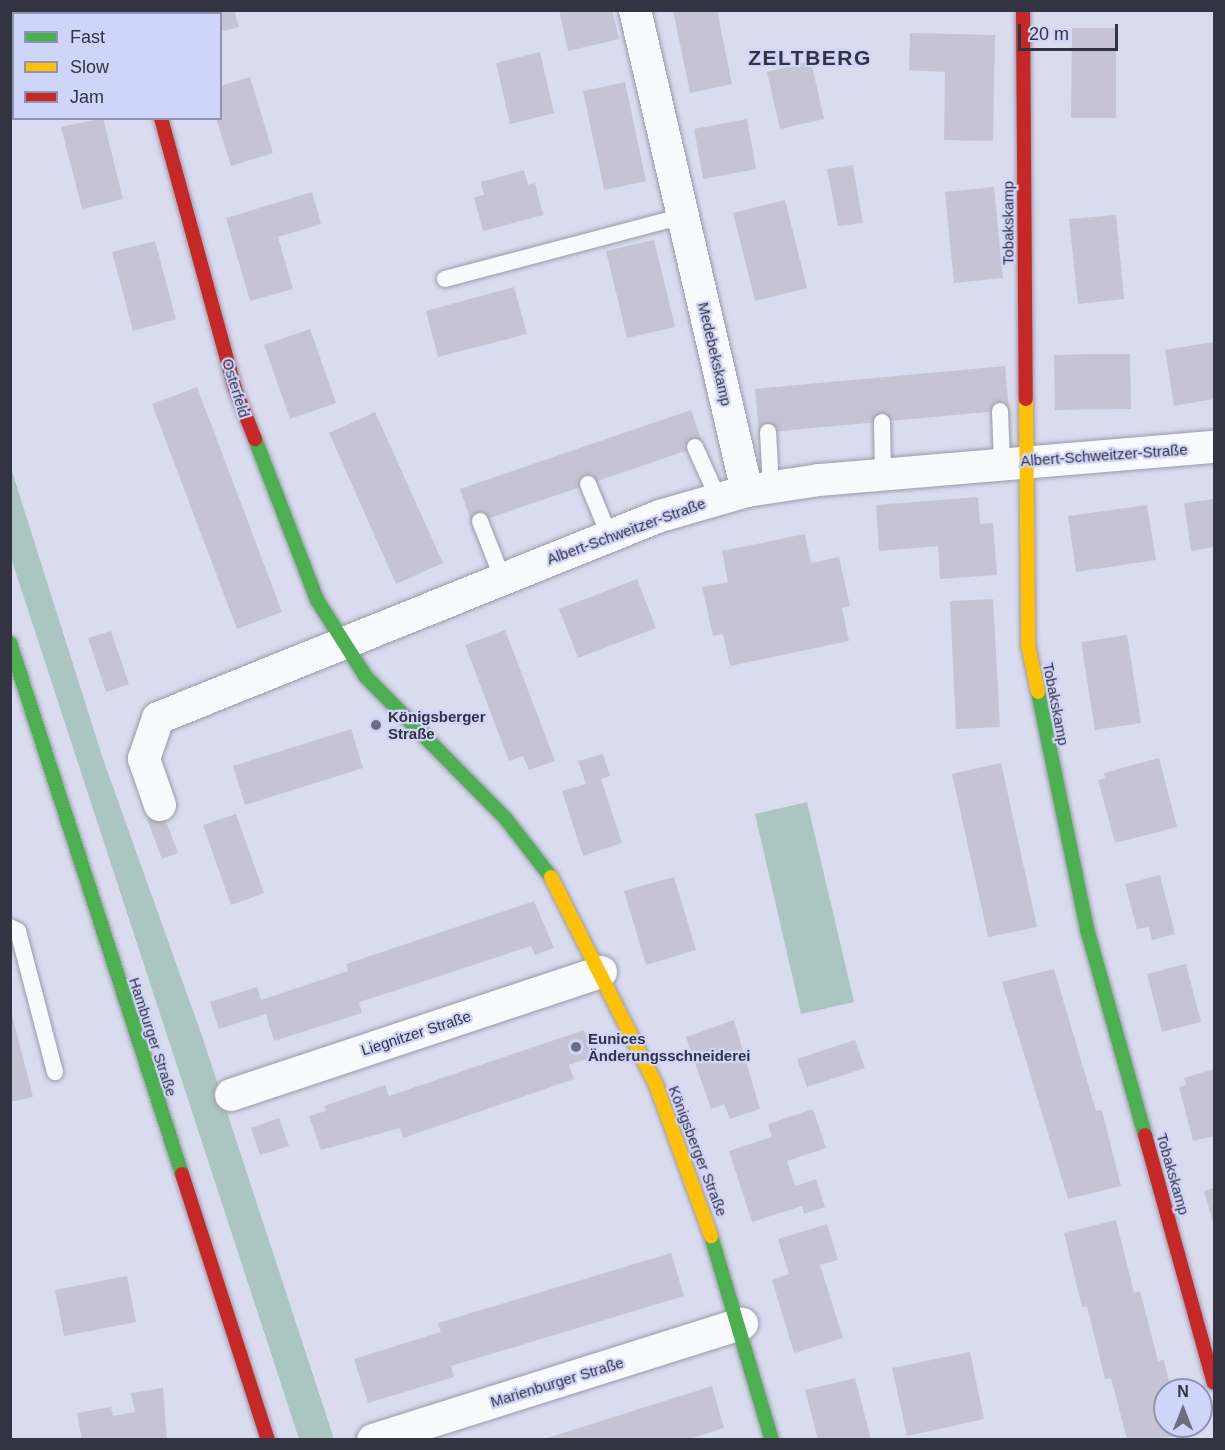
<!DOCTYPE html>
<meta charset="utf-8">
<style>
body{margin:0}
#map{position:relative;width:1225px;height:1450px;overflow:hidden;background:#d9dbef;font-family:Arial,sans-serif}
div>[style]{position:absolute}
.green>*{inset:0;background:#abc6c0}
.building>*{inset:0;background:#c6c4d4}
.roads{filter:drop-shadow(0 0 2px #999aa9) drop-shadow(0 0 2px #999aa9)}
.lane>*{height:16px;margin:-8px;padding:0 8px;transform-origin:8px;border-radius:8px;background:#f9fafd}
.street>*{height:32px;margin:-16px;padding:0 16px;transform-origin:16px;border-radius:16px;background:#f9fafd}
.fast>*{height:14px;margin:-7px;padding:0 7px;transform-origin:7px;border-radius:7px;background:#4caf50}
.slow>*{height:14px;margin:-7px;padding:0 7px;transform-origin:7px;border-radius:7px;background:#ffc107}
.jam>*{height:14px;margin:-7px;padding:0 7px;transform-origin:7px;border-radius:7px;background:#c62828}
.dots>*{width:16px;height:16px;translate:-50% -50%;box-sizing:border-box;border:3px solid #cfd4f9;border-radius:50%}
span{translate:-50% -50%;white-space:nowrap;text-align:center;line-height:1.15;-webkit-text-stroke:4.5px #cfd4f9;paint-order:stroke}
.street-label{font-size:15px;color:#323442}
.poi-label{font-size:15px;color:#323442;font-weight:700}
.left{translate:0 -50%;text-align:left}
.district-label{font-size:21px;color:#323442;font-weight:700;letter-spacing:1.5px}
.frame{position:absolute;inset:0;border:12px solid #323442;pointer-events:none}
.legend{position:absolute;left:12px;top:12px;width:210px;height:108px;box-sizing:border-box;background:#cfd4f9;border:2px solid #9094b0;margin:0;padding:8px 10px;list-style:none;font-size:18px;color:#323442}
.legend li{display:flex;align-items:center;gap:12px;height:30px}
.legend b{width:30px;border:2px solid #9094b0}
.north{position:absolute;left:1153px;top:1378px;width:60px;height:60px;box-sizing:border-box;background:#cfd4f9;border:2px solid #9094b0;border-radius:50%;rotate:0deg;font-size:16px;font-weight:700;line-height:24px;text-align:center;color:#323442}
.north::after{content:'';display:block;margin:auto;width:21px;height:27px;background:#6c6e7f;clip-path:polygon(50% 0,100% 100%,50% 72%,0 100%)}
.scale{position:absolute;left:1018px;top:24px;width:100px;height:27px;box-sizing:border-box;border:3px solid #323442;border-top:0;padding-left:8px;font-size:18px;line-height:21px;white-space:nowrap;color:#323442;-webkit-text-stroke:4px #cfd4f9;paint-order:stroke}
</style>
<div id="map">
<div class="green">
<i style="clip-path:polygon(10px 465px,103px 759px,202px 1036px,334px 1439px,299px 1439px,11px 558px)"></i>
<i style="clip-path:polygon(807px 802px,854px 1002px,801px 1014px,755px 814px)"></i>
</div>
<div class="building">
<i style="clip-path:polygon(27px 10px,69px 10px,70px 14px,28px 14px)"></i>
<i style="clip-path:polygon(187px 10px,234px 10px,239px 27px,220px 32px,220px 14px)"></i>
<i style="clip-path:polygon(559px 10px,612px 10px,619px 39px,568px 51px)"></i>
<i style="clip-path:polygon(673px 10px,717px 10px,732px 84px,690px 93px)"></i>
<i style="clip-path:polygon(1072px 28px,1116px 28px,1116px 118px,1071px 118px)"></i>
<i style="clip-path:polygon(910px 33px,995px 35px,993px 141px,944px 140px,945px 72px,909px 70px)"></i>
<i style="clip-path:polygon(540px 52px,554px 113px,510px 124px,496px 63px)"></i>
<i style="clip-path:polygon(811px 61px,824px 119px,780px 129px,767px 72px)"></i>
<i style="clip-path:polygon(250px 77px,273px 153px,231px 166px,216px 118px,220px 118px,220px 86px)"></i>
<i style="clip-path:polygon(625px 82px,646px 181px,604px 190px,583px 91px)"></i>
<i style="clip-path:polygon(103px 118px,123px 199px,82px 209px,61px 127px)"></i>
<i style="clip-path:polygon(747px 119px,756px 169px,703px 179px,694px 129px)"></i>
<i style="clip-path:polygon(853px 165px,863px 223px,838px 226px,827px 169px)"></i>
<i style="clip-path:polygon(524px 170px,528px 185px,535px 183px,543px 215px,483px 231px,474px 197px,484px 195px,481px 182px)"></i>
<i style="clip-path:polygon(994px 187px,1003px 278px,954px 283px,945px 192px)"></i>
<i style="clip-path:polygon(312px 192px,321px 224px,278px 237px,293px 289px,250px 301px,226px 218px)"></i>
<i style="clip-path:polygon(785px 200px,807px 288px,755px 301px,733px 213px)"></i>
<i style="clip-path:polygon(1116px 215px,1124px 299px,1078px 304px,1069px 219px)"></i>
<i style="clip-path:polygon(654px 240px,675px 327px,627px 338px,606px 251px)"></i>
<i style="clip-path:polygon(155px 241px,176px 319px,133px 331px,112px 252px)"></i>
<i style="clip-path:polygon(514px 287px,527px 334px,438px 357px,426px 311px)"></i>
<i style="clip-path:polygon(310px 329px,336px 403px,290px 419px,264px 345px)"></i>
<i style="clip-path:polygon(1214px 342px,1214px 399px,1174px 406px,1165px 350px)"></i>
<i style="clip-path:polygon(1091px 354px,1130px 354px,1131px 409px,1055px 410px,1054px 355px)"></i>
<i style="clip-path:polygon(1005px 366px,1009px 410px,759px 433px,755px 389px)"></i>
<i style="clip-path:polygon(197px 387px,282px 612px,237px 629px,152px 404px)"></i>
<i style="clip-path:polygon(691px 410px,703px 445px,472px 524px,460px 489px)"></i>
<i style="clip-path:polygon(375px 412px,443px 563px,396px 584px,329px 433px)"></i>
<i style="clip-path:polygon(978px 497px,980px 524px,993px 523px,997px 575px,940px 579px,938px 546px,879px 551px,876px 505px)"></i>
<i style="clip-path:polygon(1214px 499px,1214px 547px,1191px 551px,1184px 503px)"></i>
<i style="clip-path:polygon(1147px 505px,1156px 560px,1076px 572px,1068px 516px)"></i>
<i style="clip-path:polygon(805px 534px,811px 563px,839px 557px,850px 606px,842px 608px,849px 641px,730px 666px,723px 634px,713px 636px,702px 587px,728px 582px,722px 551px)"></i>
<i style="clip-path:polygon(637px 579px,656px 628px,578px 658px,559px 609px)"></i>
<i style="clip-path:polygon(993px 599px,1000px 727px,956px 729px,950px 601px)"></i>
<i style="clip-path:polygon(505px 630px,555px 761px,529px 770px,523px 756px,509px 761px,465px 645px)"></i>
<i style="clip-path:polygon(111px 631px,129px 684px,106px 692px,88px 638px)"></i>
<i style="clip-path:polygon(1127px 635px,1141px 723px,1095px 730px,1081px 642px)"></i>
<i style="clip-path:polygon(351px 729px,363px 768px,245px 805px,233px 766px)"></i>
<i style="clip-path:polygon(603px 754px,610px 776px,601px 779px,622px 843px,583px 856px,562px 791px,586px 784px,578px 761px)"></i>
<i style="clip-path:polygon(1159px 758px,1177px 827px,1115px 843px,1098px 780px,1105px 778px,1104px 773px)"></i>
<i style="clip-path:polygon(1001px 763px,1037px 927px,988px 937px,952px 774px)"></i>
<i style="clip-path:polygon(163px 813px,178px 853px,162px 859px,147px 819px)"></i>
<i style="clip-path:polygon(236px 814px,264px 893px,231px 905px,203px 825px)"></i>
<i style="clip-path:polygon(1160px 875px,1175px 934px,1152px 940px,1149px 927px,1137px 929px,1125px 884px)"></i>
<i style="clip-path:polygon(674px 877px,696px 950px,646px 965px,624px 891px)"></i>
<i style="clip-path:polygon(534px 901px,554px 948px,535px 955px,531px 946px,388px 993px,359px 1002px,362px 1013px,274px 1041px,266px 1014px,219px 1029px,210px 1002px,257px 987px,261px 1000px,348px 971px,346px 964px)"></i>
<i style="clip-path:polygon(1186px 964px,1201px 1022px,1162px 1032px,1147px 974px)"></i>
<i style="clip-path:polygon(1054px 969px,1096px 1111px,1102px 1110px,1121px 1186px,1068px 1199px,1002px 982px)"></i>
<i style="clip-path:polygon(10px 1007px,33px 1097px,10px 1102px)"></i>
<i style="clip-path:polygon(734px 1020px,760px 1109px,730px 1119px,724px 1104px,711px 1109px,686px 1037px)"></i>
<i style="clip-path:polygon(584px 1030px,593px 1057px,569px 1065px,574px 1079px,403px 1138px,400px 1128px,321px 1150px,309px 1116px,326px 1111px,324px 1106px,385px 1085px,389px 1096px)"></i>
<i style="clip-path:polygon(855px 1040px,865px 1068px,807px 1087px,797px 1059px)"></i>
<i style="clip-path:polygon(1214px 1069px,1214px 1136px,1193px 1141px,1179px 1087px,1186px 1085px,1184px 1078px)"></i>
<i style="clip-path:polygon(813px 1109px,826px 1148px,787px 1161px,795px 1186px,816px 1179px,825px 1207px,804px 1214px,802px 1206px,752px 1222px,729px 1151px,772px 1137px,768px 1124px)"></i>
<i style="clip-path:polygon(279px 1118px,289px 1146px,260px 1155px,251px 1128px)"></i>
<i style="clip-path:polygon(1214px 1179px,1214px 1226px,1204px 1191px,1213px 1188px)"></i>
<i style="clip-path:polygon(1116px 1220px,1134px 1293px,1140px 1291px,1158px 1361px,1164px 1360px,1171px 1390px,1165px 1390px,1165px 1426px,1180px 1426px,1183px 1436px,1127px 1440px,1111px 1378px,1105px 1379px,1087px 1306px,1082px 1307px,1064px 1233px)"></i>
<i style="clip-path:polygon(827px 1224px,838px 1260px,820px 1265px,843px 1338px,794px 1353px,772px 1280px,789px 1274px,778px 1239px)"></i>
<i style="clip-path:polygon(671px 1253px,684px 1296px,451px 1366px,454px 1377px,368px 1403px,354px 1359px,441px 1332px,438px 1323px)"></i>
<i style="clip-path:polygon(127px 1276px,136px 1322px,64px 1336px,55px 1290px)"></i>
<i style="clip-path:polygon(970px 1352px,984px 1419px,907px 1436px,892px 1368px)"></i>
<i style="clip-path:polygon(855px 1378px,871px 1440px,818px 1440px,805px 1390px)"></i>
<i style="clip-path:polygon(712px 1386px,724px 1428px,686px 1440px,541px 1440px)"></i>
<i style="clip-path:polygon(163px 1388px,167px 1440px,82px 1440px,77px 1413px,111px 1407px,113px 1416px,135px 1412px,131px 1393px)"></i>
</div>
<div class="roads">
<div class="lane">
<i style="left:445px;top:279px;width:246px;rotate:-14.8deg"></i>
<i style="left:1000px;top:411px;width:52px;rotate:87.8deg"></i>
<i style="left:882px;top:422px;width:51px;rotate:88.9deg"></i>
<i style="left:768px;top:432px;width:55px;rotate:86.9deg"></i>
<i style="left:695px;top:447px;width:56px;rotate:65.7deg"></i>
<i style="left:588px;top:484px;width:55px;rotate:67.6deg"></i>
<i style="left:480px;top:521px;width:60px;rotate:68.6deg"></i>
<i style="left:10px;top:927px;width:9px;rotate:27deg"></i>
<i style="left:18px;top:931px;width:146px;rotate:75.3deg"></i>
</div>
<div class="street">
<i style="left:131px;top:10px;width:4px;rotate:90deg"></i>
<i style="left:635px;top:10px;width:494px;rotate:76.9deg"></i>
<i style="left:160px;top:805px;width:49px;rotate:-109.2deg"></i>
<i style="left:144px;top:759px;width:43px;rotate:-71.1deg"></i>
<i style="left:158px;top:718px;width:541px;rotate:-21.92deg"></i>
<i style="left:660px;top:516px;width:91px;rotate:-16deg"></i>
<i style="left:747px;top:491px;width:73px;rotate:-8.7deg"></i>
<i style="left:819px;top:480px;width:396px;rotate:-4.8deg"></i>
<i style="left:231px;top:1095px;width:390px;rotate:-18.4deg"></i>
<i style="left:373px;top:1440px;width:387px;rotate:-17.5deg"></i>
</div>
<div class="fast">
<i style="left:255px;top:439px;width:173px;rotate:68.9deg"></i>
<i style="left:317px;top:600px;width:91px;rotate:57.5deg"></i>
<i style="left:366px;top:677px;width:199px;rotate:45.4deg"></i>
<i style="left:506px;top:819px;width:73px;rotate:52.2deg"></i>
<i style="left:10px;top:643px;width:558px;rotate:72.05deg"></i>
<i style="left:1038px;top:692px;width:242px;rotate:78.3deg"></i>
<i style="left:1087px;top:929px;width:214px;rotate:74.3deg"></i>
<i style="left:711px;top:1236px;width:213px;rotate:73.4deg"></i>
</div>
<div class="slow">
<i style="left:1026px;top:399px;width:246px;rotate:89.5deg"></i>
<i style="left:1028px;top:645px;width:48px;rotate:78deg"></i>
<i style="left:551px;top:877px;width:233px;rotate:63.2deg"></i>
<i style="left:656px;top:1085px;width:161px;rotate:70deg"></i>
</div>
<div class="jam">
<i style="left:1023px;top:10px;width:389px;rotate:89.6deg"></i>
<i style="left:161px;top:118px;width:281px;rotate:74.7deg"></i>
<i style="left:235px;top:389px;width:54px;rotate:68.2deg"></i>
<i style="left:1145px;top:1135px;width:257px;rotate:74.5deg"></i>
<i style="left:182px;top:1174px;width:280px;rotate:72.1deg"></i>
</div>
</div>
<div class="dots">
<i style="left:376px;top:725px;background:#6c6e7f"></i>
<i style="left:576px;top:1047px;background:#6c6e7f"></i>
</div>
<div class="street-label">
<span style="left:1008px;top:223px;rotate:-90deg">Tobakskamp</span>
<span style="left:715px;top:354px;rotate:77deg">Medebekskamp</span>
<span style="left:236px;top:388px;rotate:73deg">Osterfeld</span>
<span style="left:1104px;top:455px;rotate:-4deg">Albert-Schweitzer-Straße</span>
<span style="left:626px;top:531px;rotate:-20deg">Albert-Schweitzer-Straße</span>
<span style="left:1056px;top:704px;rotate:79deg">Tobakskamp</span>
<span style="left:416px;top:1033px;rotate:-18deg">Liegnitzer Straße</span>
<span style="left:153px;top:1037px;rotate:72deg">Hamburger Straße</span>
<span style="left:698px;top:1151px;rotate:69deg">Königsberger Straße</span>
<span style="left:1173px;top:1174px;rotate:74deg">Tobakskamp</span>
<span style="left:557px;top:1382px;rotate:-17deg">Marienburger Straße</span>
</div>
<div class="poi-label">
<span class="left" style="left:388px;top:725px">Königsberger<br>Straße</span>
<span class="left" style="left:588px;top:1047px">Eunices<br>Änderungsschneiderei</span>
</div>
<div class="district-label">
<span style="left:810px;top:58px">ZELTBERG</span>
</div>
<div class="frame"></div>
<ul class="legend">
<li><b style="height:8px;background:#4caf50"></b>Fast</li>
<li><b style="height:8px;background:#ffc107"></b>Slow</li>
<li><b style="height:8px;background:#c62828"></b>Jam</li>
</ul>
<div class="north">N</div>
<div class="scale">20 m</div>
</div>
